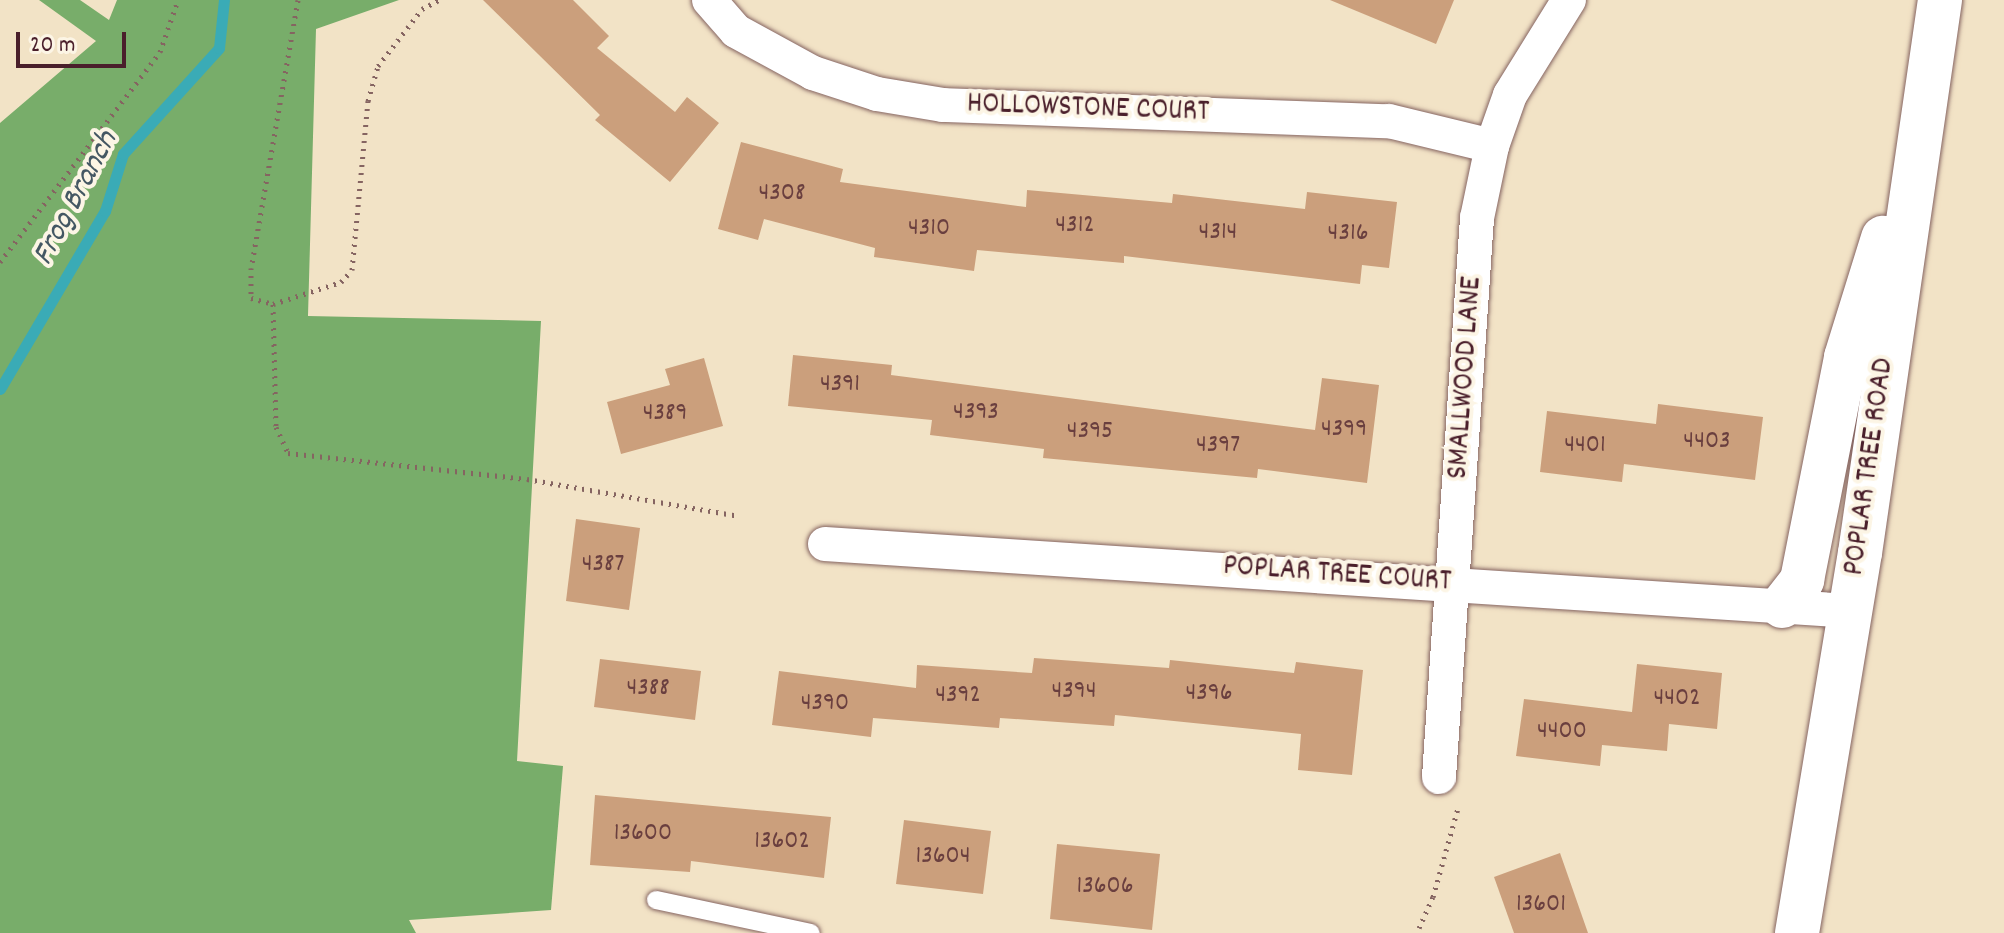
<!DOCTYPE html>
<style>
body{margin:0}
#map{position:relative;width:2004px;height:933px;overflow:hidden;background:#f2e3c6;font-family:Dekko,sans-serif}
div>[style]{position:absolute}
.forest>*{inset:0;background:#78ad6a}
.stream>*{height:11px;margin:-5.5px;padding:0 5.5px;transform-origin:5.5px;border-radius:5.5px;background:#3aabb6}
.building>*{inset:0;background:#cb9f7c}
.path>*{height:5px;margin-top:-2.5px;transform-origin:0;background:repeating-linear-gradient(90deg,#856461 0 2px,transparent 0 8px)}
.roads{filter:drop-shadow(0 0 2px #856461) drop-shadow(0 0 2px #856461)}
.service>*{height:18px;margin:-9px;padding:0 9px;transform-origin:9px;border-radius:9px;background:#fff}
.minor>*{height:34px;margin:-17px;padding:0 17px;transform-origin:17px;border-radius:17px;background:#fff}
.secondary>*{height:44px;margin:-22px;padding:0 22px;transform-origin:22px;border-radius:22px;background:#fff}
span{translate:-50% -50%;white-space:nowrap;text-align:center;line-height:1.15;-webkit-text-stroke:8px #fcf5e5;paint-order:stroke}
.number-label{font-size:26px;color:#6a3f3f}
.number-label span{-webkit-text-stroke-width:0}
.street-label{font-size:30px;color:#4a1f2b}
.water-label{font-size:32px;color:#445763;font-style:italic}
.scale{position:absolute;left:16px;top:32px;width:110px;height:36px;box-sizing:border-box;border:4px solid #4a1f2b;border-top:0;padding-left:10px;font-size:24px;line-height:28px;white-space:nowrap;color:#4a1f2b;-webkit-text-stroke:6px #fcf5e5;paint-order:stroke}
</style>
<div id="map">
<div class="forest">
<i style="clip-path:polygon(39px 0,80px 0,109px 20px,117px 0,399px 0,316px 29px,308px 316px,541px 321px,517px 761px,563px 766px,551px 910px,409px 920px,416px 933px,0 933px,0 123px,96px 41px)"></i>
</div>
<div class="stream">
<i style="left:0;top:389px;width:207px;rotate:-59.5deg"></i>
<i style="left:105px;top:211px;width:60px;rotate:-72.5deg"></i>
<i style="left:123px;top:154px;width:143px;rotate:-47.8deg"></i>
<i style="left:219px;top:48px;width:48px;rotate:-84.1deg"></i>
</div>
<div class="building">
<i style="clip-path:polygon(483px 0,573px 0,609px 36px,597px 48px,675px 112px,687px 97px,719px 123px,670px 182px,595px 120px,600px 115px)"></i>
<i style="clip-path:polygon(1330px 0,1454px 0,1436px 44px)"></i>
<i style="clip-path:polygon(741px 142px,843px 169px,840px 182px,1026px 207px,1027px 190px,1172px 203px,1173px 194px,1305px 209px,1307px 192px,1397px 202px,1389px 268px,1362px 265px,1360px 284px,1124px 256px,1124px 263px,977px 250px,974px 271px,874px 257px,875px 248px,764px 219px,758px 240px,718px 229px)"></i>
<i style="clip-path:polygon(793px 355px,892px 365px,891px 375px,1315px 430px,1322px 378px,1379px 385px,1367px 483px,1258px 469px,1257px 478px,1043px 458px,1044px 449px,930px 435px,932px 420px,788px 406px)"></i>
<i style="clip-path:polygon(704px 358px,723px 426px,621px 454px,607px 402px,670px 385px,665px 369px)"></i>
<i style="clip-path:polygon(1658px 404px,1763px 417px,1755px 480px,1624px 464px,1622px 482px,1540px 472px,1547px 411px,1656px 424px)"></i>
<i style="clip-path:polygon(576px 519px,640px 528px,629px 610px,566px 601px)"></i>
<i style="clip-path:polygon(1034px 658px,1169px 668px,1170px 660px,1294px 673px,1296px 662px,1363px 670px,1352px 775px,1298px 770px,1301px 734px,1115px 715px,1114px 726px,1000px 718px,999px 728px,873px 718px,871px 737px,772px 725px,779px 671px,916px 688px,917px 665px,1032px 673px)"></i>
<i style="clip-path:polygon(600px 659px,701px 671px,695px 720px,594px 707px)"></i>
<i style="clip-path:polygon(1637px 664px,1722px 673px,1717px 729px,1669px 724px,1667px 751px,1602px 745px,1600px 766px,1516px 756px,1524px 699px,1632px 712px)"></i>
<i style="clip-path:polygon(595px 795px,831px 817px,824px 878px,691px 861px,690px 872px,590px 865px)"></i>
<i style="clip-path:polygon(904px 820px,991px 831px,983px 894px,896px 884px)"></i>
<i style="clip-path:polygon(1057px 844px,1160px 854px,1152px 930px,1050px 919px)"></i>
<i style="clip-path:polygon(1560px 853px,1588px 933px,1514px 933px,1494px 877px)"></i>
</div>
<div class="path">
<i style="left:298px;top:0;width:272px;rotate:99.9deg"></i>
<i style="left:251px;top:268px;width:30px;rotate:90deg"></i>
<i style="left:251px;top:298px;width:23px;rotate:15deg"></i>
<i style="left:273px;top:304px;width:71px;rotate:-17.9deg"></i>
<i style="left:341px;top:282px;width:16px;rotate:-47deg"></i>
<i style="left:352px;top:270px;width:170px;rotate:-84.6deg"></i>
<i style="left:368px;top:101px;width:36px;rotate:-74deg"></i>
<i style="left:378px;top:66px;width:72px;rotate:-52.3deg"></i>
<i style="left:422px;top:9px;width:19px;rotate:-28deg"></i>
<i style="left:0;top:262px;width:264px;rotate:-52.7deg"></i>
<i style="left:160px;top:52px;width:55px;rotate:-70.9deg"></i>
<i style="left:273px;top:304px;width:123px;rotate:88.6deg"></i>
<i style="left:276px;top:427px;width:29px;rotate:65deg"></i>
<i style="left:288px;top:453px;width:240px;rotate:6.2deg"></i>
<i style="left:527px;top:479px;width:214px;rotate:9.9deg"></i>
<i style="left:1419px;top:928px;width:34px;rotate:-66deg"></i>
<i style="left:1433px;top:897px;width:92px;rotate:-74.3deg"></i>
</div>
<div class="roads">
<div class="service">
<i style="left:656px;top:900px;width:158px;rotate:12deg"></i>
</div>
<div class="minor">
<i style="left:709px;top:0;width:41px;rotate:48.9deg"></i>
<i style="left:736px;top:31px;width:88px;rotate:28.6deg"></i>
<i style="left:813px;top:73px;width:67px;rotate:18.2deg"></i>
<i style="left:877px;top:94px;width:67px;rotate:9.5deg"></i>
<i style="left:943px;top:105px;width:446px;rotate:2.1deg"></i>
<i style="left:1389px;top:121px;width:106px;rotate:13.6deg"></i>
<i style="left:825px;top:544px;width:1026px;rotate:3.74deg"></i>
<i style="left:1439px;top:777px;width:560px;rotate:-86.11deg"></i>
<i style="left:1477px;top:218px;width:74px;rotate:-78.2deg"></i>
<i style="left:1492px;top:146px;width:54px;rotate:-70.6deg"></i>
<i style="left:1510px;top:95px;width:112px;rotate:-58.2deg"></i>
</div>
<div class="secondary">
<i style="left:1782px;top:606px;width:33px;rotate:-52deg"></i>
<i style="left:1802px;top:580px;width:227px;rotate:-78.8deg"></i>
<i style="left:1846px;top:357px;width:125px;rotate:-72.7deg"></i>
<i style="left:1797px;top:933px;width:385px;rotate:-80.6deg"></i>
<i style="left:1860px;top:553px;width:559px;rotate:-81.77deg"></i>
</div>
</div>
<div class="number-label">
<span style="left:782px;top:194px">4308</span>
<span style="left:1075px;top:226px">4312</span>
<span style="left:929px;top:229px">4310</span>
<span style="left:1218px;top:233px">4314</span>
<span style="left:1348px;top:234px">4316</span>
<span style="left:840px;top:385px">4391</span>
<span style="left:976px;top:413px">4393</span>
<span style="left:665px;top:414px">4389</span>
<span style="left:1344px;top:430px">4399</span>
<span style="left:1090px;top:432px">4395</span>
<span style="left:1707px;top:442px">4403</span>
<span style="left:1218px;top:446px">4397</span>
<span style="left:1585px;top:446px">4401</span>
<span style="left:603px;top:565px">4387</span>
<span style="left:648px;top:689px">4388</span>
<span style="left:1074px;top:692px">4394</span>
<span style="left:1209px;top:694px">4396</span>
<span style="left:958px;top:696px">4392</span>
<span style="left:1677px;top:699px">4402</span>
<span style="left:825px;top:704px">4390</span>
<span style="left:1562px;top:732px">4400</span>
<span style="left:643px;top:834px">13600</span>
<span style="left:782px;top:842px">13602</span>
<span style="left:943px;top:857px">13604</span>
<span style="left:1105px;top:887px">13606</span>
<span style="left:1541px;top:905px">13601</span>
</div>
<div class="street-label">
<span style="left:1088px;top:110px;rotate:2deg">HOLLOWSTONE COURT</span>
<span style="left:1467px;top:378px;rotate:-86deg">SMALLWOOD LANE</span>
<span style="left:1871px;top:467px;rotate:-82deg">POPLAR TREE ROAD</span>
<span style="left:1337px;top:576px;rotate:4deg">POPLAR TREE COURT</span>
</div>
<div class="water-label">
<span style="left:77px;top:199px;rotate:-62deg">Frog Branch</span>
</div>
<div class="scale">20 m</div>
</div>
